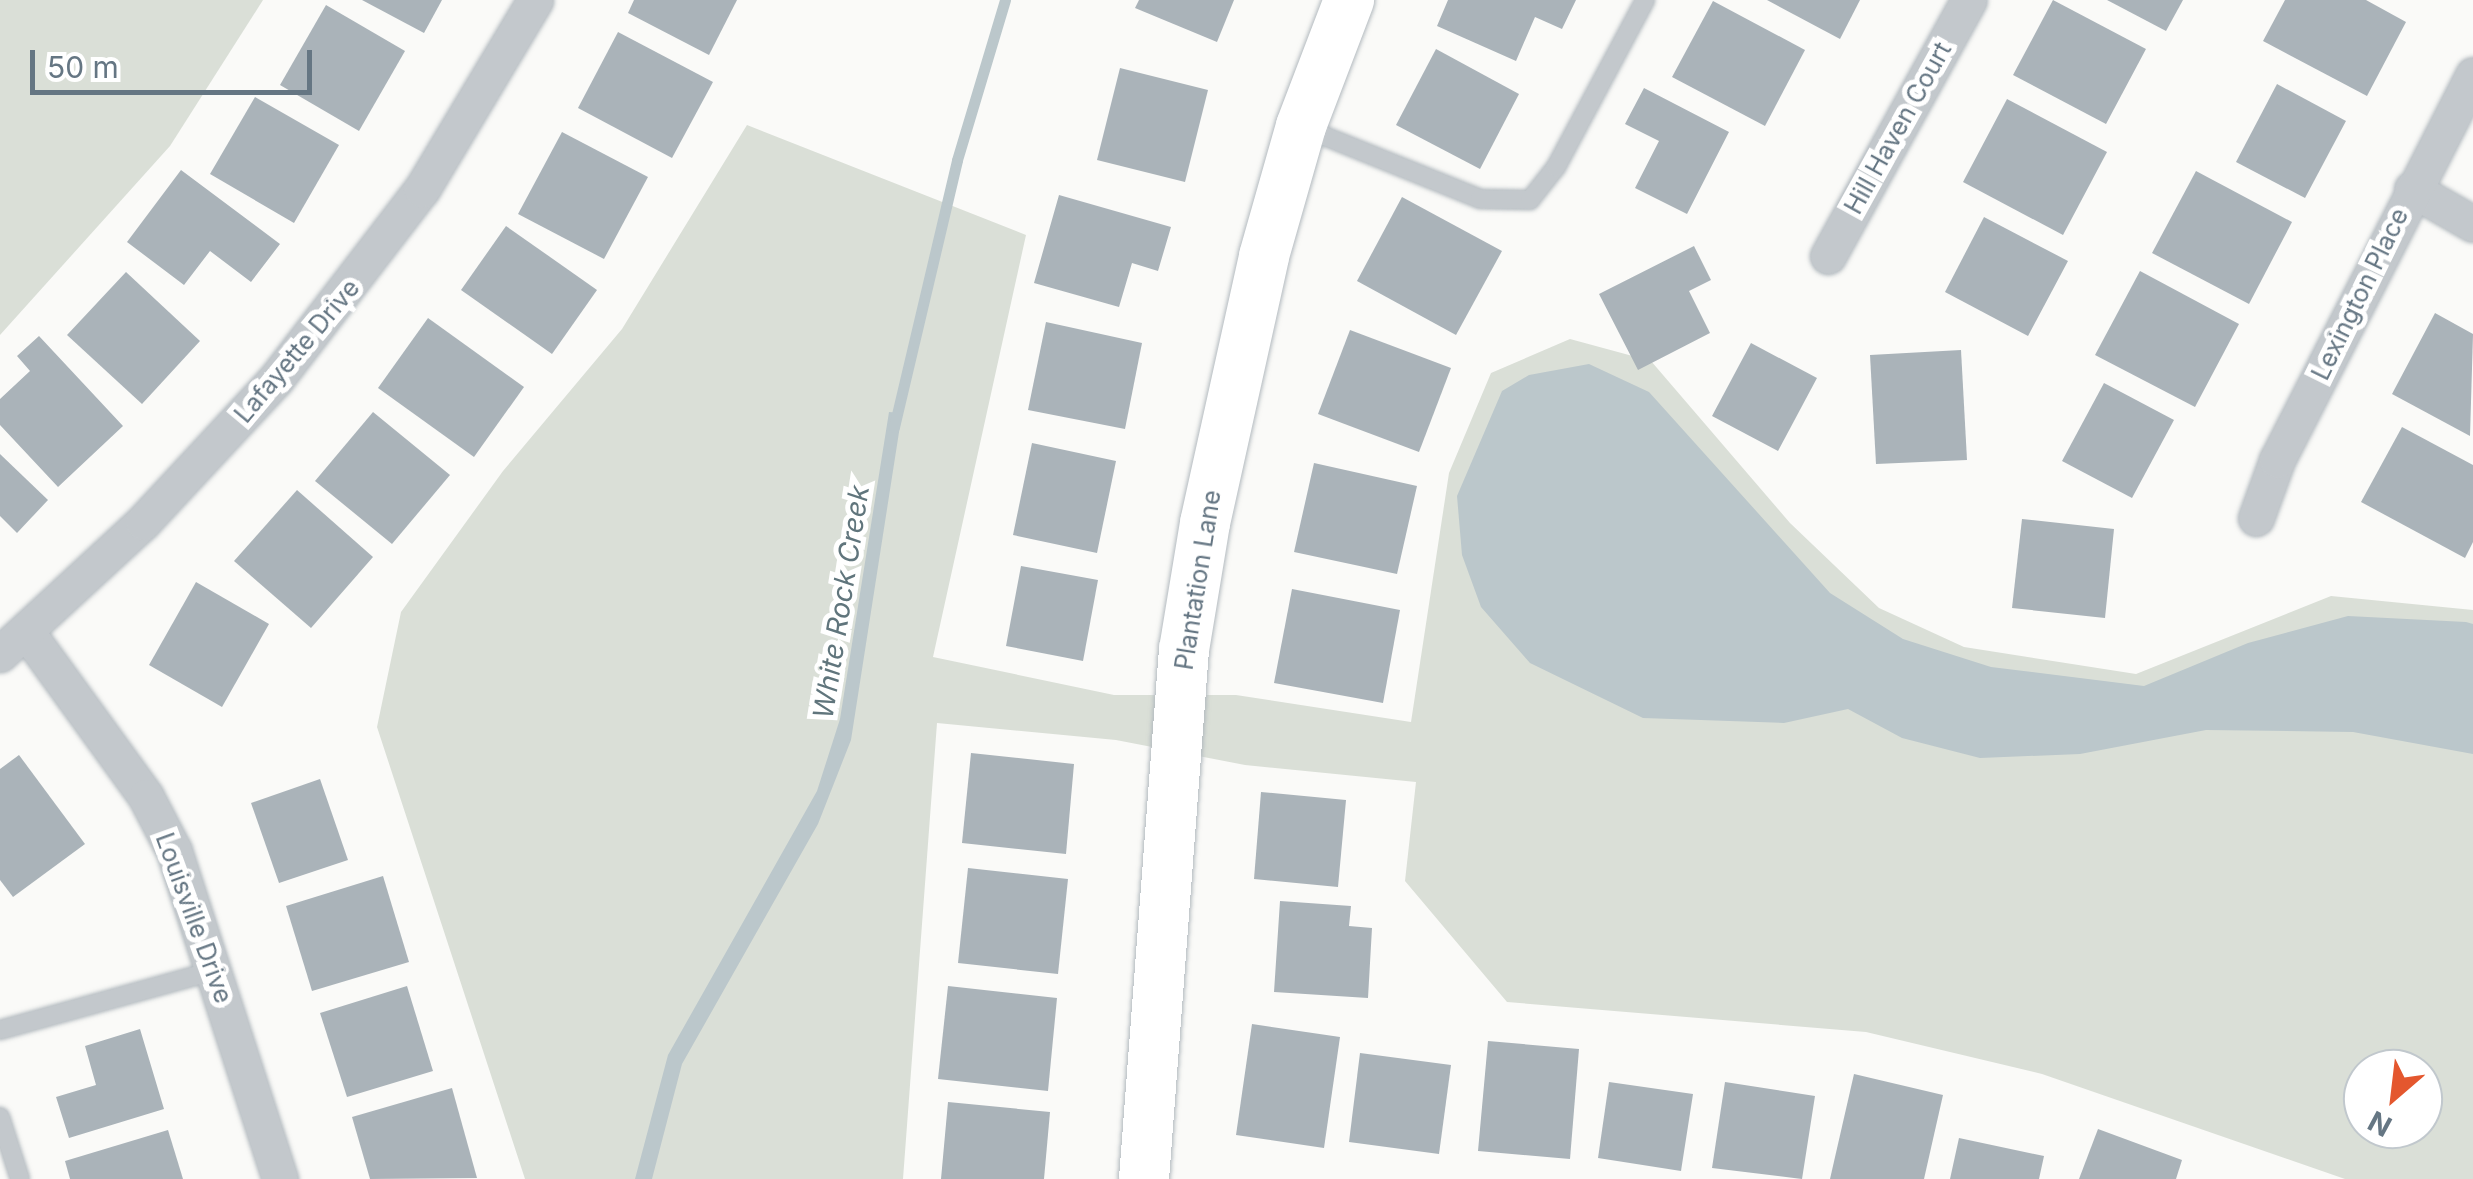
<!DOCTYPE html>
<style>
body{margin:0}
#map{position:relative;width:2473px;height:1179px;overflow:hidden;background:#fafaf8;font-family:Inter,sans-serif}
div>[style]{position:absolute}
.green>*{inset:0;background:#dadfd7}
.water>*{inset:0;background:#bbc7cb}
.stream>*{height:11px;margin:-5.5px;padding:0 5.5px;transform-origin:5.5px;border-radius:5.5px;background:#bbc7cb}
.building>*{inset:0;background:#aab3b9}
.roads{filter:drop-shadow(0 0 2px #b3babf) drop-shadow(0 0 2px #b3babf)}
.lane>*{height:18px;margin:-9px;padding:0 9px;transform-origin:9px;border-radius:9px;background:#c3c8cc}
.street>*{height:35px;margin:-17.5px;padding:0 17.5px;transform-origin:17.5px;border-radius:17.5px;background:#c3c8cc}
.secondary>*{height:50px;margin:-25px;padding:0 25px;transform-origin:25px;border-radius:25px;background:#fff}
span{translate:-50% -50%;white-space:nowrap;text-align:center;line-height:1.15;-webkit-text-stroke:10px #fff;paint-order:stroke}
.street-label{font-size:25px;color:#657683}
.water-label{font-size:28px;color:#60757c;font-style:italic}
.north{position:absolute;left:2343px;top:1049px;width:100px;height:100px;box-sizing:border-box;background:#fff;border:2px solid #c1c8cd;border-radius:50%;rotate:208deg;font-size:28px;font-weight:700;line-height:40px;text-align:center;color:#657683}
.north::after{content:'';display:block;margin:auto;width:35px;height:45px;background:#e4572e;clip-path:polygon(50% 0,100% 100%,50% 72%,0 100%)}
.scale{position:absolute;left:30px;top:50px;width:282px;height:45px;box-sizing:border-box;border:5px solid #657683;border-top:0;padding-left:12px;font-size:30px;line-height:35px;white-space:nowrap;color:#657683;-webkit-text-stroke:8px #fff;paint-order:stroke}
</style>
<div id="map">
<div class="green">
<i style="clip-path:polygon(0 0,263px 0,170px 146px,0 335px)"></i>
<i style="clip-path:polygon(evenodd,747px 125px,1026px 235px,933px 657px,1114px 695px,1236px 695px,1411px 722px,1449px 473px,1491px 373px,1570px 339px,1651px 361px,1790px 523px,1879px 608px,1964px 647px,2136px 674px,2331px 596px,2473px 610px,2473px 1179px,2345px 1179px,2042px 1074px,1866px 1032px,1507px 1002px,1405px 881px,1416px 782px,1245px 765px,1116px 740px,937px 723px,903px 1179px,525px 1179px,377px 727px,401px 612px,503px 471px,622px 329px,747px 125px,2363px 1069px,2423px 1069px,2423px 1129px,2363px 1129px,2363px 1069px)"></i>
</div>
<div class="water">
<i style="clip-path:polygon(1589px 364px,1649px 392px,1830px 593px,1903px 639px,1991px 667px,2144px 686px,2248px 643px,2348px 616px,2466px 622px,2473px 624px,2473px 754px,2353px 732px,2206px 730px,2080px 754px,1980px 758px,1902px 738px,1848px 709px,1784px 723px,1643px 718px,1530px 663px,1481px 607px,1462px 555px,1457px 496px,1502px 391px,1529px 375px)"></i>
<i style="clip-path:polygon(889px 412px,902px 413px,851px 740px,818px 824px,682px 1064px,652px 1179px,635px 1179px,668px 1055px,817px 791px,840px 719px)"></i>
</div>
<div class="stream">
<i style="left:894px;top:427px;width:274px;rotate:-76.7deg"></i>
<i style="left:957px;top:160px;width:167px;rotate:-73.3deg"></i>
</div>
<div class="building">
<i style="clip-path:polygon(362px 0,442px 0,424px 33px)"></i>
<i style="clip-path:polygon(634px 0,737px 0,709px 55px,628px 13px)"></i>
<i style="clip-path:polygon(1139px 0,1234px 0,1217px 42px,1135px 8px)"></i>
<i style="clip-path:polygon(1448px 0,1576px 0,1562px 29px,1535px 17px,1516px 61px,1437px 26px)"></i>
<i style="clip-path:polygon(1767px 0,1860px 0,1840px 39px)"></i>
<i style="clip-path:polygon(2053px 0,2146px 49px,2106px 124px,2013px 75px)"></i>
<i style="clip-path:polygon(2107px 0,2183px 0,2166px 31px)"></i>
<i style="clip-path:polygon(2285px 0,2366px 0,2406px 22px,2367px 96px,2263px 41px)"></i>
<i style="clip-path:polygon(1713px 1px,1805px 50px,1765px 126px,1672px 77px)"></i>
<i style="clip-path:polygon(326px 5px,405px 51px,359px 131px,280px 85px)"></i>
<i style="clip-path:polygon(618px 32px,713px 82px,672px 158px,578px 108px)"></i>
<i style="clip-path:polygon(1436px 49px,1519px 94px,1480px 169px,1396px 125px)"></i>
<i style="clip-path:polygon(1120px 68px,1208px 90px,1185px 182px,1097px 160px)"></i>
<i style="clip-path:polygon(2277px 84px,2346px 121px,2305px 198px,2236px 162px)"></i>
<i style="clip-path:polygon(1644px 88px,1729px 132px,1687px 214px,1635px 188px,1659px 141px,1625px 124px)"></i>
<i style="clip-path:polygon(255px 97px,339px 145px,294px 223px,210px 174px)"></i>
<i style="clip-path:polygon(2007px 99px,2107px 152px,2063px 235px,1963px 182px)"></i>
<i style="clip-path:polygon(562px 132px,648px 177px,604px 259px,518px 214px)"></i>
<i style="clip-path:polygon(181px 170px,280px 244px,251px 282px,210px 251px,184px 285px,127px 242px)"></i>
<i style="clip-path:polygon(2196px 171px,2292px 222px,2249px 304px,2152px 253px)"></i>
<i style="clip-path:polygon(1059px 195px,1171px 227px,1158px 271px,1132px 263px,1119px 307px,1034px 283px)"></i>
<i style="clip-path:polygon(1402px 197px,1502px 251px,1456px 335px,1357px 281px)"></i>
<i style="clip-path:polygon(1984px 217px,2068px 261px,2028px 336px,1945px 292px)"></i>
<i style="clip-path:polygon(506px 226px,597px 290px,552px 354px,461px 290px)"></i>
<i style="clip-path:polygon(1694px 246px,1711px 280px,1689px 291px,1710px 333px,1638px 370px,1599px 294px)"></i>
<i style="clip-path:polygon(2140px 271px,2239px 324px,2195px 407px,2095px 355px)"></i>
<i style="clip-path:polygon(126px 272px,200px 341px,142px 404px,67px 335px)"></i>
<i style="clip-path:polygon(2435px 313px,2473px 334px,2470px 436px,2392px 394px)"></i>
<i style="clip-path:polygon(428px 318px,524px 387px,474px 457px,378px 388px)"></i>
<i style="clip-path:polygon(1046px 322px,1142px 343px,1125px 429px,1028px 410px)"></i>
<i style="clip-path:polygon(1350px 330px,1451px 368px,1419px 452px,1318px 414px)"></i>
<i style="clip-path:polygon(39px 336px,123px 426px,58px 487px,0 425px,0 399px,30px 371px,17px 356px)"></i>
<i style="clip-path:polygon(1751px 343px,1817px 378px,1778px 451px,1712px 416px)"></i>
<i style="clip-path:polygon(1961px 350px,1967px 460px,1876px 464px,1870px 355px)"></i>
<i style="clip-path:polygon(2104px 383px,2174px 420px,2132px 498px,2062px 461px)"></i>
<i style="clip-path:polygon(373px 412px,450px 475px,392px 544px,315px 481px)"></i>
<i style="clip-path:polygon(2402px 427px,2473px 465px,2473px 542px,2465px 558px,2361px 502px)"></i>
<i style="clip-path:polygon(1032px 443px,1116px 461px,1097px 553px,1013px 535px)"></i>
<i style="clip-path:polygon(0 454px,48px 500px,17px 533px,0 516px)"></i>
<i style="clip-path:polygon(1314px 463px,1417px 486px,1397px 574px,1294px 552px)"></i>
<i style="clip-path:polygon(297px 490px,373px 557px,311px 628px,234px 561px)"></i>
<i style="clip-path:polygon(2022px 519px,2114px 529px,2105px 618px,2012px 608px)"></i>
<i style="clip-path:polygon(1021px 566px,1098px 580px,1083px 661px,1006px 646px)"></i>
<i style="clip-path:polygon(196px 582px,269px 624px,222px 707px,149px 665px)"></i>
<i style="clip-path:polygon(1292px 589px,1400px 610px,1383px 703px,1274px 683px)"></i>
<i style="clip-path:polygon(971px 753px,1074px 764px,1066px 854px,962px 843px)"></i>
<i style="clip-path:polygon(19px 755px,85px 844px,13px 897px,0 880px,0 769px)"></i>
<i style="clip-path:polygon(320px 779px,348px 860px,279px 883px,251px 803px)"></i>
<i style="clip-path:polygon(1261px 792px,1346px 800px,1338px 887px,1254px 879px)"></i>
<i style="clip-path:polygon(968px 868px,1068px 879px,1058px 974px,958px 963px)"></i>
<i style="clip-path:polygon(383px 876px,409px 962px,312px 991px,286px 906px)"></i>
<i style="clip-path:polygon(1280px 901px,1351px 906px,1349px 926px,1372px 928px,1368px 998px,1274px 992px)"></i>
<i style="clip-path:polygon(407px 986px,433px 1071px,347px 1097px,320px 1013px)"></i>
<i style="clip-path:polygon(948px 986px,1057px 998px,1048px 1091px,938px 1079px)"></i>
<i style="clip-path:polygon(1252px 1024px,1340px 1037px,1324px 1148px,1236px 1135px)"></i>
<i style="clip-path:polygon(140px 1029px,164px 1109px,69px 1138px,56px 1097px,96px 1085px,85px 1046px)"></i>
<i style="clip-path:polygon(1488px 1041px,1579px 1049px,1570px 1159px,1478px 1151px)"></i>
<i style="clip-path:polygon(1360px 1053px,1451px 1065px,1439px 1154px,1349px 1142px)"></i>
<i style="clip-path:polygon(1854px 1074px,1943px 1095px,1924px 1179px,1830px 1179px)"></i>
<i style="clip-path:polygon(1609px 1082px,1693px 1094px,1681px 1171px,1598px 1158px)"></i>
<i style="clip-path:polygon(1725px 1082px,1815px 1096px,1802px 1179px,1712px 1168px)"></i>
<i style="clip-path:polygon(452px 1088px,477px 1178px,370px 1179px,352px 1117px)"></i>
<i style="clip-path:polygon(948px 1102px,1050px 1112px,1044px 1179px,941px 1179px)"></i>
<i style="clip-path:polygon(2098px 1129px,2182px 1160px,2176px 1179px,2079px 1179px)"></i>
<i style="clip-path:polygon(168px 1130px,183px 1179px,70px 1179px,65px 1161px)"></i>
<i style="clip-path:polygon(1959px 1138px,2044px 1156px,2039px 1179px,1950px 1179px)"></i>
</div>
<div class="roads">
<div class="lane">
<i style="left:1302px;top:127px;width:192px;rotate:22deg"></i>
<i style="left:1480px;top:199px;width:50px;rotate:1.1deg"></i>
<i style="left:1530px;top:200px;width:42px;rotate:-51.8deg"></i>
<i style="left:1556px;top:167px;width:189px;rotate:-61.9deg"></i>
<i style="left:0;top:1030px;width:224px;rotate:-15.5deg"></i>
<i style="left:0;top:1117px;width:65px;rotate:72.1deg"></i>
</div>
<div class="street">
<i style="left:2412px;top:189px;width:70px;rotate:29.8deg"></i>
<i style="left:1828px;top:256px;width:292px;rotate:-61.2deg"></i>
<i style="left:2256px;top:518px;width:62px;rotate:-70.1deg"></i>
<i style="left:2277px;top:460px;width:432px;rotate:-63deg"></i>
<i style="left:26px;top:631px;width:205px;rotate:54.1deg"></i>
<i style="left:146px;top:797px;width:61px;rotate:62.6deg"></i>
<i style="left:174px;top:851px;width:345px;rotate:72.1deg"></i>
<i style="left:0;top:654px;width:195px;rotate:-42.7deg"></i>
<i style="left:143px;top:522px;width:195px;rotate:-47.1deg"></i>
<i style="left:276px;top:379px;width:240px;rotate:-52.5deg"></i>
<i style="left:422px;top:189px;width:220px;rotate:-59.1deg"></i>
</div>
<div class="secondary">
<i style="left:1144px;top:1179px;width:531px;rotate:-85.68deg"></i>
<i style="left:1184px;top:650px;width:129px;rotate:-80.6deg"></i>
<i style="left:1205px;top:523px;width:273px;rotate:-77.5deg"></i>
<i style="left:1264px;top:256px;width:135px;rotate:-74.1deg"></i>
<i style="left:1301px;top:126px;width:135px;rotate:-69.1deg"></i>
</div>
</div>
<div class="street-label">
<span style="left:1898px;top:128px;rotate:-61deg">Hill Haven Court</span>
<span style="left:2360px;top:294px;rotate:-64deg">Lexington Place</span>
<span style="left:297px;top:351px;rotate:-50deg">Lafayette Drive</span>
<span style="left:1198px;top:580px;rotate:-81deg">Plantation Lane</span>
<span style="left:194px;top:918px;rotate:70deg">Louisville Drive</span>
</div>
<div class="water-label">
<span style="left:841px;top:602px;rotate:-81deg">White Rock Creek</span>
</div>
<div class="north">N</div>
<div class="scale">50 m</div>
</div>
